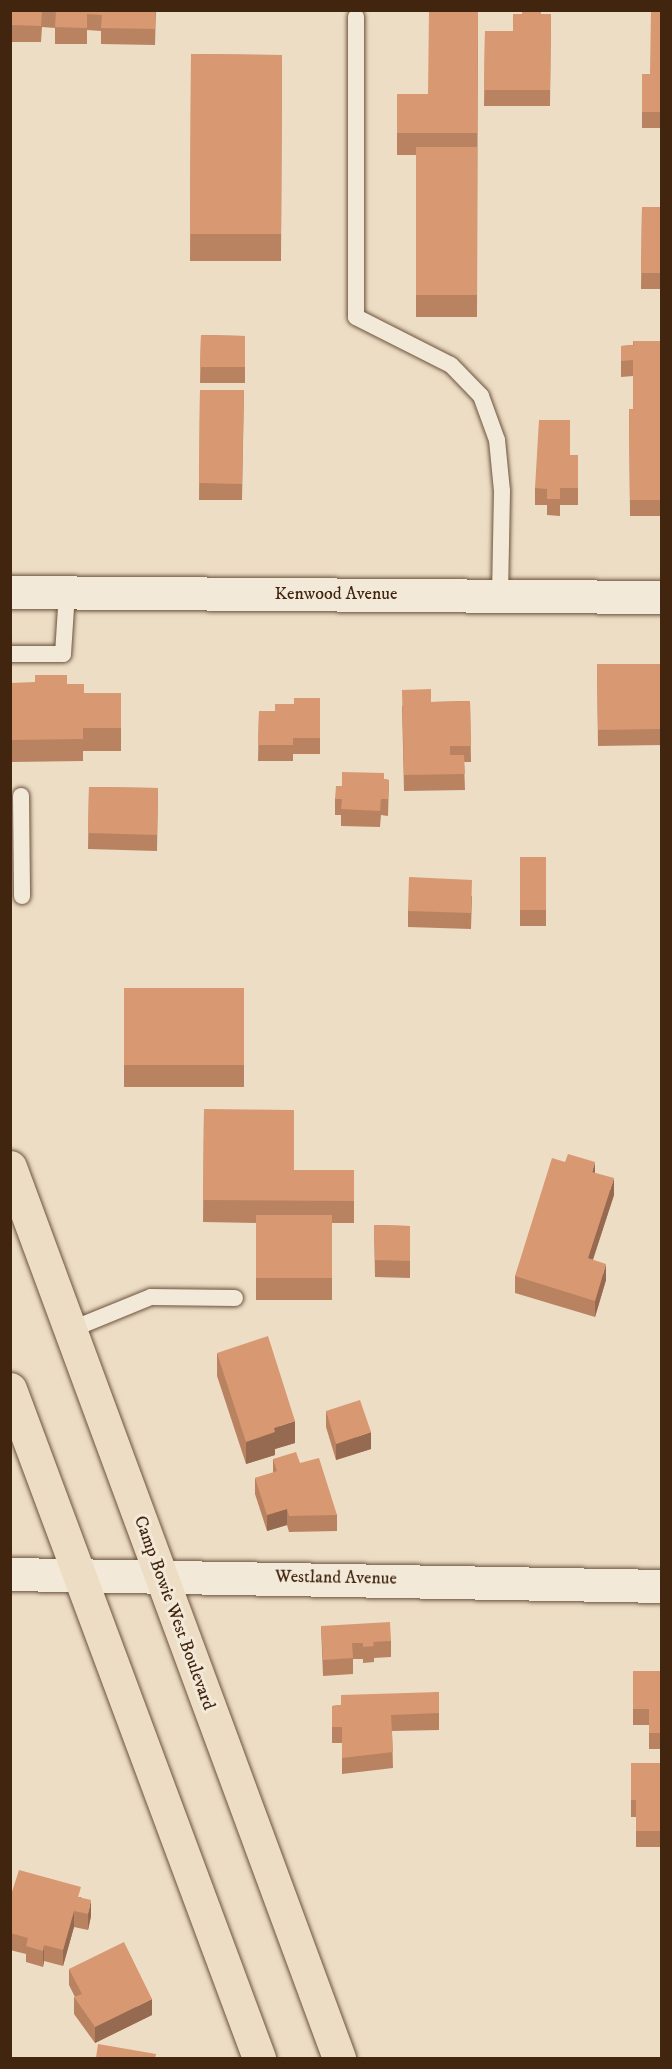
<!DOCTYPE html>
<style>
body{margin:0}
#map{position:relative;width:672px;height:2069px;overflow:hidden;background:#edddc5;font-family:"IM FELL DW Pica",serif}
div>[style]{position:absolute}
.roads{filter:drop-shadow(0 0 2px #6c533c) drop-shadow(0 0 2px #6c533c)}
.lane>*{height:16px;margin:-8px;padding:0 8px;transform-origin:8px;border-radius:8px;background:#f3e9d9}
.street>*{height:33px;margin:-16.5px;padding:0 16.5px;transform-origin:16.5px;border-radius:16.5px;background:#f3e9d9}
.primary>*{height:33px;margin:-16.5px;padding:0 16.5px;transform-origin:16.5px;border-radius:16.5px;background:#edddc5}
.wall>*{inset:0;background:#b98362}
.shaded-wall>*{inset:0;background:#966a50}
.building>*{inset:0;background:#d79872}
span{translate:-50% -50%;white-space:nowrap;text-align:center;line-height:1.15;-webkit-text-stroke:6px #f3e9d9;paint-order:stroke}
.street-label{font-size:18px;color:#41250e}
.frame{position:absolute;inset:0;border:12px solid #41250e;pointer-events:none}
</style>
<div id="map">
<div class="roads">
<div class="lane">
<i style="left:356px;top:17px;width:300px;rotate:90deg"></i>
<i style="left:356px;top:317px;width:106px;rotate:26.8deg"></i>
<i style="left:451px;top:365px;width:43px;rotate:45.9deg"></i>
<i style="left:481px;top:396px;width:47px;rotate:70deg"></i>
<i style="left:497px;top:440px;width:51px;rotate:84.4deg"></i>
<i style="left:502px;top:491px;width:105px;rotate:91.1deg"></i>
<i style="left:10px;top:654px;width:53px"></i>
<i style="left:63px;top:654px;width:62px;rotate:-86.3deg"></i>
<i style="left:21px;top:796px;width:100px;rotate:89.4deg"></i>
<i style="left:70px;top:1330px;width:87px;rotate:-22.2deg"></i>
<i style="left:151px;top:1297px;width:84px;rotate:0.7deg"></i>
</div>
<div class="street">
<i style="left:10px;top:592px;width:652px;rotate:0.44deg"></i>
<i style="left:10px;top:1574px;width:652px;rotate:1.05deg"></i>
</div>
<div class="primary">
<i style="left:10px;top:1167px;width:950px;rotate:69.73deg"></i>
<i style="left:10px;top:1389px;width:714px;rotate:69.58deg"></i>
</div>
</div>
<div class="wall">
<i style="clip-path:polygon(10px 10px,156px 10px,155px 45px,101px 44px,101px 31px,87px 30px,87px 44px,55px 44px,55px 28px,42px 27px,41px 42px,10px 42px)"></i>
<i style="clip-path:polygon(478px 10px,477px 317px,416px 317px,416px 155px,397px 155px,397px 94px,428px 94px)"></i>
<i style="clip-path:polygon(662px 10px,662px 128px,642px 128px,642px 74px,650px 74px)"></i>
<i style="clip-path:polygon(522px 14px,551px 14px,550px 106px,484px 106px,485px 31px,513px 31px)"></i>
<i style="clip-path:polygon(191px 54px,282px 55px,281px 261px,190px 261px)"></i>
<i style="clip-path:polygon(642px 207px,662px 207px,662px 289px,641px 289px)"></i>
<i style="clip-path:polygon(201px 335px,245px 336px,245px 383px,200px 383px)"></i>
<i style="clip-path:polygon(633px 341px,662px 341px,662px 516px,630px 516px,629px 409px,633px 409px,633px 376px,621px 377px,621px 346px,633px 345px)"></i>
<i style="clip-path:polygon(200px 390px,244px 390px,242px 500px,199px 500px)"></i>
<i style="clip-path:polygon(570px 455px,578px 455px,578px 505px,560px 505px,560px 516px,547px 515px,547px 505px,535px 505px,535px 488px)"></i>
<i style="clip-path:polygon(597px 664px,662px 664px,662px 745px,598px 746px)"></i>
<i style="clip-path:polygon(10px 683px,67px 684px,84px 693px,121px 693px,121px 751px,83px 751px,83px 761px,11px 762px)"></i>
<i style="clip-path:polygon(320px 698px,320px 754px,293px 754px,293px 761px,258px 761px,259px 711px,275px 711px,294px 704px)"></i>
<i style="clip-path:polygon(470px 701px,471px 762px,464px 762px,465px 790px,404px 791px,402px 706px,431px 702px)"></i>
<i style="clip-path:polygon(384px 779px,389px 780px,388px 816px,381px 815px,380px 827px,341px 826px,341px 815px,335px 815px,335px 799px,342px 786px)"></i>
<i style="clip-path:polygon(89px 787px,158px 788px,157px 851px,88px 849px)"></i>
<i style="clip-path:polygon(520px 857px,546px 857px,546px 926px,520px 926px)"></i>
<i style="clip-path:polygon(472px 896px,471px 929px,408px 927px,408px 911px)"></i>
<i style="clip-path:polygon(124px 988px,244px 988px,244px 1087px,124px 1087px)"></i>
<i style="clip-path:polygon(204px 1109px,294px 1170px,354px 1170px,354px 1223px,332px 1223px,332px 1300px,256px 1300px,256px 1223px,203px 1222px)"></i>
<i style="clip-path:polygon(595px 1173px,614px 1195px,593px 1260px,606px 1280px,595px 1317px,515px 1293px,515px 1276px)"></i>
<i style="clip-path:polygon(374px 1225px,410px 1226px,410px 1278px,375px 1277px)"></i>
<i style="clip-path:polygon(217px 1353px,295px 1443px,275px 1449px,275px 1455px,246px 1464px,217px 1376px)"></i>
<i style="clip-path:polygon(326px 1411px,371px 1449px,336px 1460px,326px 1427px)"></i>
<i style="clip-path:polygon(273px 1459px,300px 1463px,337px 1515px,337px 1531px,289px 1532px,287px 1525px,267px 1531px,255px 1494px,255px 1478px,273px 1473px)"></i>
<i style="clip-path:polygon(321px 1626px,391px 1641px,391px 1657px,374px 1658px,374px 1662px,363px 1663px,363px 1659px,353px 1659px,353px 1674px,323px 1676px)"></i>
<i style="clip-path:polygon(633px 1671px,662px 1671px,662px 1749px,649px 1749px,649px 1725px,633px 1725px)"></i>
<i style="clip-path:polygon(439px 1692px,439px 1730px,392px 1731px,393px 1768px,342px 1774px,342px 1743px,332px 1743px,332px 1706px)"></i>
<i style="clip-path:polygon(631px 1763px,662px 1763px,662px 1847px,636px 1847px,636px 1817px,631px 1817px)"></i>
<i style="clip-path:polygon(81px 1897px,91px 1916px,88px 1930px,74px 1927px,63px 1966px,44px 1961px,43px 1967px,26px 1962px,26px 1954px,10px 1950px,10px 1898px)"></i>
<i style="clip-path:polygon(69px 1969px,152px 2015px,95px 2043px,74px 2014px,74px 1997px,75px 1997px,69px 1985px)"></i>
</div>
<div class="shaded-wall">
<i style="clip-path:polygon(595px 1162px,595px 1178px,592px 1172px)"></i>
<i style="clip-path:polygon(614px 1178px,614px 1195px,588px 1274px,588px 1258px)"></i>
<i style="clip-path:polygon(606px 1264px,606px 1280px,595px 1317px,595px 1301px)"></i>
<i style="clip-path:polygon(295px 1421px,295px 1443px,275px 1449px,275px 1455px,246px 1464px,246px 1442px,274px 1428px)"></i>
<i style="clip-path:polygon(371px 1432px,371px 1449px,336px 1460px,336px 1444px)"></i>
<i style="clip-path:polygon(287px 1509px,287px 1525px,267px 1531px,267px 1515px)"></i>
<i style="clip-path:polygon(91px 1900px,91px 1916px,88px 1930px,88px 1914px)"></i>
<i style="clip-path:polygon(74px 1911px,74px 1927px,63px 1966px,63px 1950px)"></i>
<i style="clip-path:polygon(44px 1945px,44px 1961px,43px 1967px,43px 1951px)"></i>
<i style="clip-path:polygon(152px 1999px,152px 2015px,95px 2043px,95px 2027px)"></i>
</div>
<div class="building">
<i style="clip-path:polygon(10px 10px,155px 10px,155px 29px,101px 28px,102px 15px,87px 14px,87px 28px,55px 27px,56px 11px,42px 11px,41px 26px,10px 25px)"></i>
<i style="clip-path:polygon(429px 10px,478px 10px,477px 133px,397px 133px,397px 94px,428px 94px)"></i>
<i style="clip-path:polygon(522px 10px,541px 10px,541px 14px,551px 14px,550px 90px,484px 90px,485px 31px,513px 31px,513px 14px,522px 14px)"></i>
<i style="clip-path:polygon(651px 10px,662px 10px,662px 112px,642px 112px,642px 74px,650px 74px)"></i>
<i style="clip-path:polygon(191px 54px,282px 55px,281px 234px,190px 234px)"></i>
<i style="clip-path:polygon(416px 147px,477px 147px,477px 295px,416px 295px)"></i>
<i style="clip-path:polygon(642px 207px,662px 207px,662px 273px,641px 273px)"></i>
<i style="clip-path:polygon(201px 335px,245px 336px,245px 367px,200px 367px)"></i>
<i style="clip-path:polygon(633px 341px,662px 341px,662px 500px,630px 500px,629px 409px,633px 409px,633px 360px,621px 361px,621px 346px,634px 345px)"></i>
<i style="clip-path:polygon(200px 390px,244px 390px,242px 484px,199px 483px)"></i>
<i style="clip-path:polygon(539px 420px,570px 420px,570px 455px,578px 455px,578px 488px,560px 488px,560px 499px,547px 499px,547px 489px,535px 488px)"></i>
<i style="clip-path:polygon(597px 664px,662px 664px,662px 729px,598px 730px)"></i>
<i style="clip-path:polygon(35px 675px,67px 675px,67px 684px,84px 684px,84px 693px,121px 693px,121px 728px,83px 728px,83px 739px,11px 740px,10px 683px,35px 682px)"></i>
<i style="clip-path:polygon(431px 689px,431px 702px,470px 701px,471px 746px,450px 746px,450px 755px,464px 755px,465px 774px,404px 775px,402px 690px)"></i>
<i style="clip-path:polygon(294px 698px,320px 698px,320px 738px,293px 738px,293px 745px,258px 745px,259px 711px,275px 711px,275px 704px,294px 704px)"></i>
<i style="clip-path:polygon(342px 772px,384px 773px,384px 779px,389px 780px,388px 799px,381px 799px,380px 811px,341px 809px,342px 799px,335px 799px,336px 786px,342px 786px)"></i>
<i style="clip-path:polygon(89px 787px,158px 788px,157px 835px,88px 833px)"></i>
<i style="clip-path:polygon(520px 857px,546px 857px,546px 910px,520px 910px)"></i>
<i style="clip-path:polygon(409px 877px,472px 880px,471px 913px,408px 911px)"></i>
<i style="clip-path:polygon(124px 988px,244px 988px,244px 1065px,124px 1065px)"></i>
<i style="clip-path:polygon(204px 1109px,294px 1110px,294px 1170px,354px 1170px,354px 1201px,203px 1200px)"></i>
<i style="clip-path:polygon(568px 1154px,595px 1162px,592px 1172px,614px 1178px,588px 1258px,606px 1264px,595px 1301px,515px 1276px,552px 1158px,565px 1162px)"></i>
<i style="clip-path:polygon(256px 1215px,332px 1215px,332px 1278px,256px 1278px)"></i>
<i style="clip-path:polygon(374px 1225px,410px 1226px,410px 1261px,375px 1260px)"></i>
<i style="clip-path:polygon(268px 1336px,295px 1421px,274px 1428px,275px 1432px,246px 1442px,217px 1353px)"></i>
<i style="clip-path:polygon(360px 1400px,371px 1432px,336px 1444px,326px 1411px)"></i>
<i style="clip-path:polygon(296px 1452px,300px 1463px,319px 1458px,337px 1515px,289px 1516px,287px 1509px,267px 1515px,255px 1478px,277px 1471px,273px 1459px)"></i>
<i style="clip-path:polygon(390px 1622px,391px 1641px,373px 1642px,374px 1646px,363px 1647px,363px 1643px,352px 1643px,353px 1658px,323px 1660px,321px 1626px)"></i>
<i style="clip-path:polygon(633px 1671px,662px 1671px,662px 1733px,649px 1733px,649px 1709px,633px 1709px)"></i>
<i style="clip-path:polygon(439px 1692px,439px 1713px,391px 1715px,393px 1752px,342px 1758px,342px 1727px,332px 1727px,332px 1706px,341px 1705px,341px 1695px)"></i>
<i style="clip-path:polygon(631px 1763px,662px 1763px,662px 1831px,636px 1831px,636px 1800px,631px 1800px)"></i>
<i style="clip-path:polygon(19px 1870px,81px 1887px,78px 1897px,91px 1900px,88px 1914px,74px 1911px,63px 1950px,44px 1945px,43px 1951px,26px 1946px,28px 1938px,10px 1933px,10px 1898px)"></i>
<i style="clip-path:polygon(124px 1942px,152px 1999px,95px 2027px,74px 1997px,82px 1994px,69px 1969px)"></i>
<i style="clip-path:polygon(98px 2044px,156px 2054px,155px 2058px,96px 2058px)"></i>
</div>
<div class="street-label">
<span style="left:336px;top:594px">Kenwood Avenue</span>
<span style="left:336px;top:1578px;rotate:1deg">Westland Avenue</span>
<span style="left:174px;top:1613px;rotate:70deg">Camp Bowie West Boulevard</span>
</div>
<div class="frame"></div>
</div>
